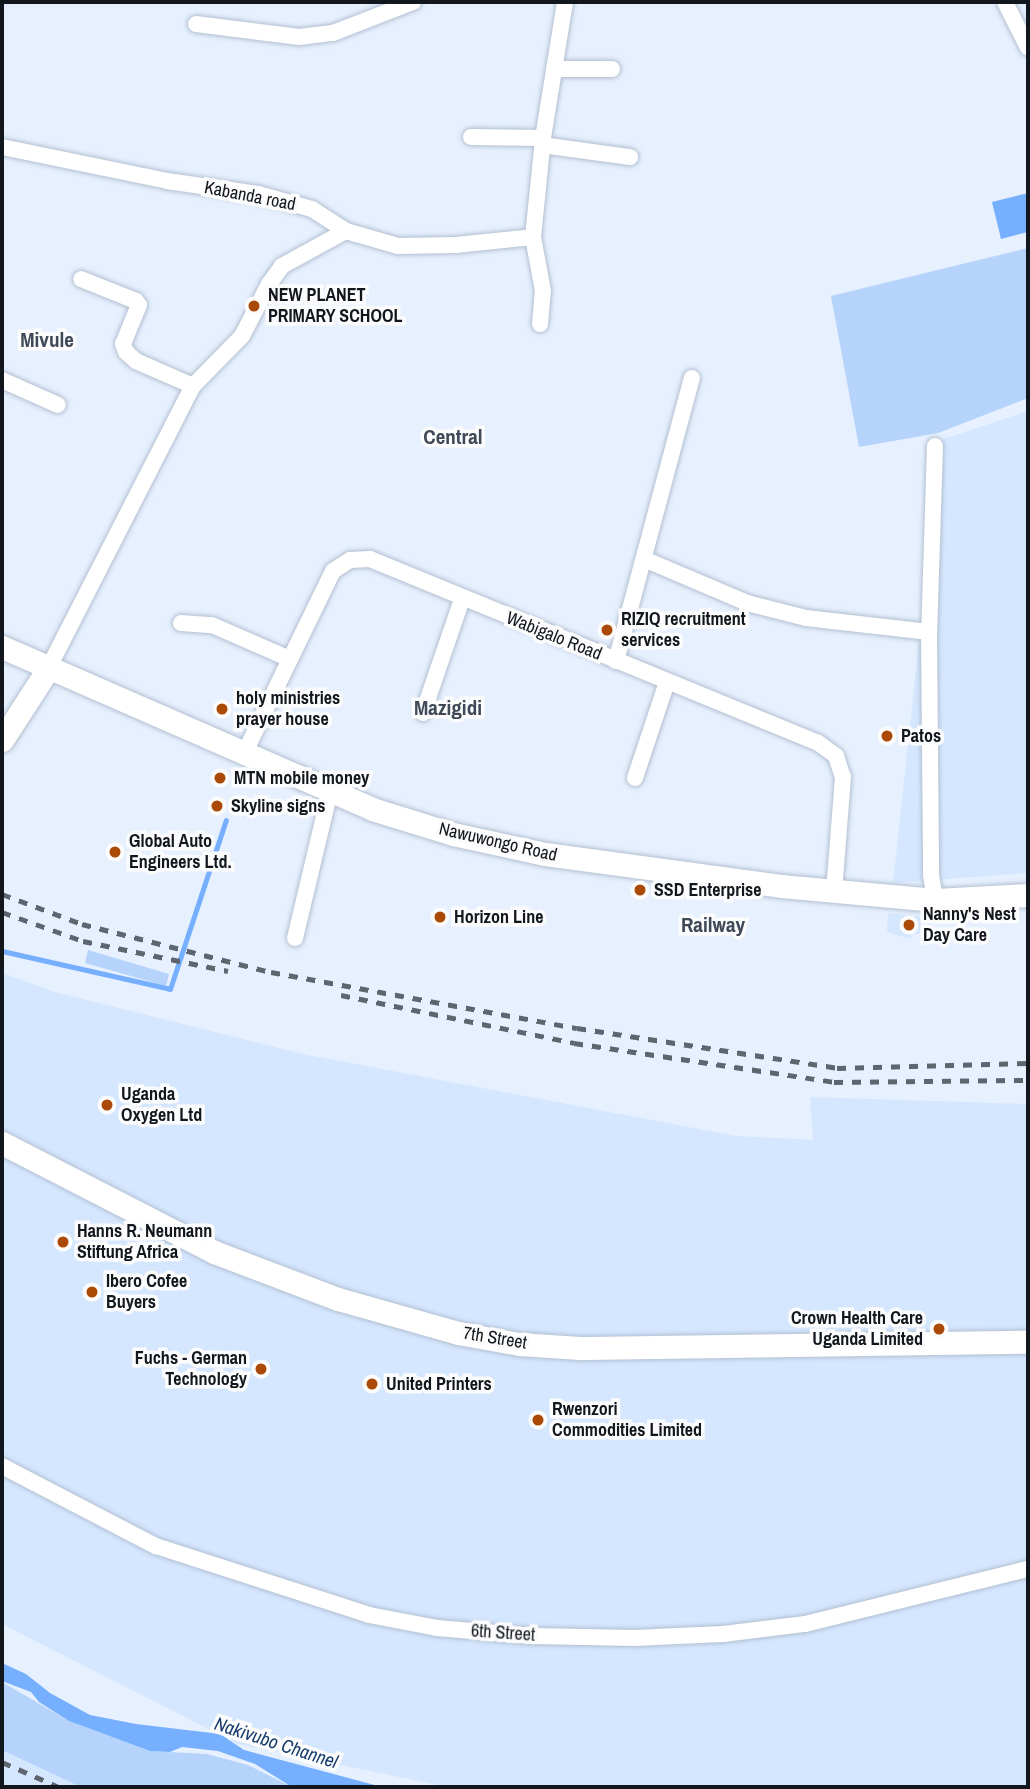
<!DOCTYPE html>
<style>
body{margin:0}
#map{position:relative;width:1030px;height:1789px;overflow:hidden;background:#e6f0fe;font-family:"Archivo Narrow",sans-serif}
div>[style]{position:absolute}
.built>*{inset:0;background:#d5e7ff}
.green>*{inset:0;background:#b5d3fb}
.water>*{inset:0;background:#75affe}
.stream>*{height:5px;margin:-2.5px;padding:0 2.5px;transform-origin:2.5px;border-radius:2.5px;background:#75affe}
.roads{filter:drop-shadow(0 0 2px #b3c0d1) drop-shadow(0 0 2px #b3c0d1)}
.street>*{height:16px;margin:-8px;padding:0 8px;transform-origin:8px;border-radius:8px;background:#fff}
.secondary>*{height:23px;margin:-11.5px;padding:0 11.5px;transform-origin:11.5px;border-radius:11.5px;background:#fff}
.rail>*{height:5px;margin-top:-2.5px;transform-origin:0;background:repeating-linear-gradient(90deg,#5e656e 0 9px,transparent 0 18px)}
.dots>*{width:19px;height:19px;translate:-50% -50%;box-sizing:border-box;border:4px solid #fcfcfc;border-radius:50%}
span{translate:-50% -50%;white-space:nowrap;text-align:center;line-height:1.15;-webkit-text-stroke:7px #fcfcfc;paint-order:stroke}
.street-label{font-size:18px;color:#12171d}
.poi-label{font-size:18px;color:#12171d;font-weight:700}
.left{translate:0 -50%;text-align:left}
.right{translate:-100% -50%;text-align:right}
.water-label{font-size:19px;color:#163c6d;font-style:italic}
.quarter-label{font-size:21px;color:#3f4957;font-weight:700}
.frame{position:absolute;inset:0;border:4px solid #12171d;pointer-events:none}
</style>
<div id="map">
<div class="built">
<i style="clip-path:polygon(1028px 411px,1028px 873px,893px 883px,941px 440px)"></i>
<i style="clip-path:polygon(888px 913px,932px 918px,930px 935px,912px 933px,911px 939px,887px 932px)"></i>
<i style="clip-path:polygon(2px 973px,55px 992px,303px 1054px,736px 1136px,813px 1140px,810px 1097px,1028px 1104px,1028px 1787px,448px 1787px,238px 1744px,2px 1624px)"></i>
<i style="clip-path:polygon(2px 1700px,203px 1787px,2px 1787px)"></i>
</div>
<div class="green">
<i style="clip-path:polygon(1028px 248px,1028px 398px,938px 433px,859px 447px,831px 296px)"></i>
<i style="clip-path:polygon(88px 950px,169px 974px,166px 986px,85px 963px)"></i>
<i style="clip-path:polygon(2px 1682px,69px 1721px,150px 1751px,207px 1754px,248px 1765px,292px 1787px,81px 1787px,2px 1750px)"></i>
</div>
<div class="water">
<i style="clip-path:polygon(1028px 193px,1028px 232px,1001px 239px,992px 202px)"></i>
<i style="clip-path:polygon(2px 1663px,26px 1674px,50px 1693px,90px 1715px,136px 1724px,220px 1734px,244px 1750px,382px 1787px,292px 1787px,255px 1764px,218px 1751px,182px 1747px,170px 1752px,150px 1751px,69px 1721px,39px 1702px,31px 1692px,2px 1681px)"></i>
</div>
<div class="stream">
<i style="left:2px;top:951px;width:172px;rotate:12.7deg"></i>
<i style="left:170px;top:989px;width:178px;rotate:-71.7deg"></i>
</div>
<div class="roads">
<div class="street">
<i style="left:1005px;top:2px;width:51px;rotate:63.4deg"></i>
<i style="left:196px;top:24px;width:104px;rotate:7.2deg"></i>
<i style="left:299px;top:37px;width:34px;rotate:-7deg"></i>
<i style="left:333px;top:33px;width:86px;rotate:-21.2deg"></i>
<i style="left:554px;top:69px;width:58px"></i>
<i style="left:471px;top:137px;width:72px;rotate:0.8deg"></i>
<i style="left:542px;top:145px;width:89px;rotate:7.8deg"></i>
<i style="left:2px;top:147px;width:168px;rotate:11.6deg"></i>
<i style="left:167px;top:181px;width:92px;rotate:8.1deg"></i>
<i style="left:258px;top:194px;width:56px;rotate:15.5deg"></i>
<i style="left:312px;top:209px;width:40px;rotate:32.9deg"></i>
<i style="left:346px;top:231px;width:54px;rotate:16.1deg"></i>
<i style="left:398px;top:246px;width:58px;rotate:-1deg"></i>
<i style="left:456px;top:245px;width:77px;rotate:-5.9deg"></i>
<i style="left:540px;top:324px;width:33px;rotate:-85deg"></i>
<i style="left:543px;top:291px;width:55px;rotate:-100.5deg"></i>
<i style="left:533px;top:237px;width:100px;rotate:-84.2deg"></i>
<i style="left:543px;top:138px;width:138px;rotate:-80.8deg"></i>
<i style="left:2px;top:380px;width:61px;rotate:24.1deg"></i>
<i style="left:193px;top:386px;width:70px;rotate:-45.6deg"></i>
<i style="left:242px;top:336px;width:59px;rotate:-62.6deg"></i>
<i style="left:269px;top:284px;width:22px;rotate:-54deg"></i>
<i style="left:282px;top:266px;width:73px;rotate:-28.7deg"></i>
<i style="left:935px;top:446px;width:186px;rotate:91.8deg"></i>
<i style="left:929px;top:632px;width:243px;rotate:89.5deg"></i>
<i style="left:931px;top:875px;width:25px;rotate:81deg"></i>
<i style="left:644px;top:559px;width:112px;rotate:23.1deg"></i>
<i style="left:747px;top:603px;width:61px;rotate:14.3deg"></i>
<i style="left:806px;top:618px;width:124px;rotate:6.5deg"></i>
<i style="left:181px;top:623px;width:31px;rotate:4deg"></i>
<i style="left:212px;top:625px;width:85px;rotate:23.6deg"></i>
<i style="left:616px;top:661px;width:293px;rotate:-75deg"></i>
<i style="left:48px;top:669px;width:318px;rotate:-62.9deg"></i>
<i style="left:193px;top:386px;width:62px;rotate:-156.3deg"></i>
<i style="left:136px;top:361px;width:13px;rotate:-138deg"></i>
<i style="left:126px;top:352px;width:9px;rotate:-111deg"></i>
<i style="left:123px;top:344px;width:42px;rotate:-67.7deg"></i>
<i style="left:139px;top:305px;width:5px;rotate:-127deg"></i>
<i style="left:136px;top:301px;width:59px;rotate:-158.2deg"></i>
<i style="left:423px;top:713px;width:120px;rotate:-71.1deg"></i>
<i style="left:244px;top:754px;width:203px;rotate:-64.1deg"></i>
<i style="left:333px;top:571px;width:20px;rotate:-33deg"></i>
<i style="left:350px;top:560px;width:20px;rotate:-3deg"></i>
<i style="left:370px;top:559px;width:483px;rotate:22.3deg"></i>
<i style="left:817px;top:742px;width:24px;rotate:36deg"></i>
<i style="left:836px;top:756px;width:22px;rotate:72deg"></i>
<i style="left:843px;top:777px;width:114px;rotate:94.5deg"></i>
<i style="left:635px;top:778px;width:101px;rotate:-71.6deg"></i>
<i style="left:295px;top:938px;width:151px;rotate:-76.6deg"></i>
<i style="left:2px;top:1466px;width:174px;rotate:27.5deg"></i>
<i style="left:156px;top:1546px;width:224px;rotate:17.9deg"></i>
<i style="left:369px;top:1615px;width:69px;rotate:10.8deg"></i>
<i style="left:437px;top:1628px;width:95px;rotate:4.8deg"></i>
<i style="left:532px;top:1636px;width:103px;rotate:1.1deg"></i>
<i style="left:635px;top:1638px;width:88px;rotate:-2.6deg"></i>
<i style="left:723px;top:1634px;width:83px;rotate:-7deg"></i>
<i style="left:805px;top:1624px;width:230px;rotate:-13.9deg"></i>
</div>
<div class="secondary">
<i style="left:2px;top:647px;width:404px;rotate:23.6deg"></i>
<i style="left:372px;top:809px;width:85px;rotate:17.2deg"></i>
<i style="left:453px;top:834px;width:94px;rotate:12.3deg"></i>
<i style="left:545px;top:854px;width:238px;rotate:7.7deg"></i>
<i style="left:781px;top:886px;width:155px;rotate:5.2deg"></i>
<i style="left:935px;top:900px;width:93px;rotate:-3.1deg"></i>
<i style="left:2px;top:740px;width:85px;rotate:-57.1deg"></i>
<i style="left:2px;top:1143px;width:238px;rotate:27.2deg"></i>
<i style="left:214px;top:1252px;width:133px;rotate:20.8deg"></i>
<i style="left:338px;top:1299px;width:125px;rotate:15.8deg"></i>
<i style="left:458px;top:1333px;width:62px;rotate:10.2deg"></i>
<i style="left:519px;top:1344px;width:61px;rotate:3.8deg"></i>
<i style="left:580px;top:1348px;width:448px;rotate:-0.8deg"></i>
</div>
</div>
<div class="rail">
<i style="left:2px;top:894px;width:85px;rotate:20.6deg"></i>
<i style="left:82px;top:924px;width:195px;rotate:14.3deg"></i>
<i style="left:271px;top:972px;width:311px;rotate:10.4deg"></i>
<i style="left:577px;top:1028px;width:263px;rotate:8.7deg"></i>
<i style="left:837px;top:1068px;width:191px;rotate:-1.5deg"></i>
<i style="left:2px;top:912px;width:86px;rotate:19.7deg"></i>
<i style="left:83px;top:941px;width:148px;rotate:11.7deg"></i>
<i style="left:341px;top:995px;width:238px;rotate:11.6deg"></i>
<i style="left:574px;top:1043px;width:263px;rotate:8.5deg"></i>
<i style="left:834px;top:1082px;width:194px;rotate:-0.6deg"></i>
<i style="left:2px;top:1762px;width:62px;rotate:23.7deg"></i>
</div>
<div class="dots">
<i style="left:254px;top:306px;background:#ab4907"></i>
<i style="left:607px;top:630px;background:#ab4907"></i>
<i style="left:222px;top:709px;background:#ab4907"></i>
<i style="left:887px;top:736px;background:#ab4907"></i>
<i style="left:220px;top:778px;background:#ab4907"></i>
<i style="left:217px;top:806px;background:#ab4907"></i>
<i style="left:115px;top:852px;background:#ab4907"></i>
<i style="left:640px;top:890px;background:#ab4907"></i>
<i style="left:440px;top:917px;background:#ab4907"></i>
<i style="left:909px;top:925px;background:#ab4907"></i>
<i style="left:107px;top:1105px;background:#ab4907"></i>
<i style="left:63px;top:1242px;background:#ab4907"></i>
<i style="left:92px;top:1292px;background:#ab4907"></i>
<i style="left:939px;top:1329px;background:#ab4907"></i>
<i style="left:261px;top:1369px;background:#ab4907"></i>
<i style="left:372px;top:1384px;background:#ab4907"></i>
<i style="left:538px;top:1420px;background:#ab4907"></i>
</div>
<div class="street-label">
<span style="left:250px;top:196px;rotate:11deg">Kabanda road</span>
<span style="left:554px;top:636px;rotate:22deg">Wabigalo Road</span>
<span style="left:498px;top:842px;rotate:13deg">Nawuwongo Road</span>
<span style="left:495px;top:1338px;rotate:9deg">7th Street</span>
<span style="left:503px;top:1633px;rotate:4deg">6th Street</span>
</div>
<div class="poi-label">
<span class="left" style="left:268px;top:306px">NEW PLANET<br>PRIMARY SCHOOL</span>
<span class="left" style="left:621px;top:630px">RIZIQ recruitment<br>services</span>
<span class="left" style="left:236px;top:709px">holy ministries<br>prayer house</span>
<span class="left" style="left:901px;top:736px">Patos</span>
<span class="left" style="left:234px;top:778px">MTN mobile money</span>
<span class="left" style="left:231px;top:806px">Skyline signs</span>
<span class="left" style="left:129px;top:852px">Global Auto<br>Engineers Ltd.</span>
<span class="left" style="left:654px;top:890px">SSD Enterprise</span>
<span class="left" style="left:923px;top:925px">Nanny's Nest<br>Day Care</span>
<span class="left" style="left:454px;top:917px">Horizon Line</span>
<span class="left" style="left:121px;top:1105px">Uganda<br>Oxygen Ltd</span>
<span class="left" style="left:77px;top:1242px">Hanns R. Neumann<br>Stiftung Africa</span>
<span class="left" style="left:106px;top:1292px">Ibero Cofee<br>Buyers</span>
<span class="right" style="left:923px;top:1329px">Crown Health Care<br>Uganda Limited</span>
<span class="right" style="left:247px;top:1369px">Fuchs - German<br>Technology</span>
<span class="left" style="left:386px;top:1384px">United Printers</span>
<span class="left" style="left:552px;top:1420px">Rwenzori<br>Commodities Limited</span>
</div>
<div class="water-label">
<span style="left:276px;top:1743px;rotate:18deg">Nakivubo Channel</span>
</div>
<div class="quarter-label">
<span style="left:47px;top:340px">Mivule</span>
<span style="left:453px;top:437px">Central</span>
<span style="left:448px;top:708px">Mazigidi</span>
<span style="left:713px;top:925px">Railway</span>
</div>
<div class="frame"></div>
</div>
